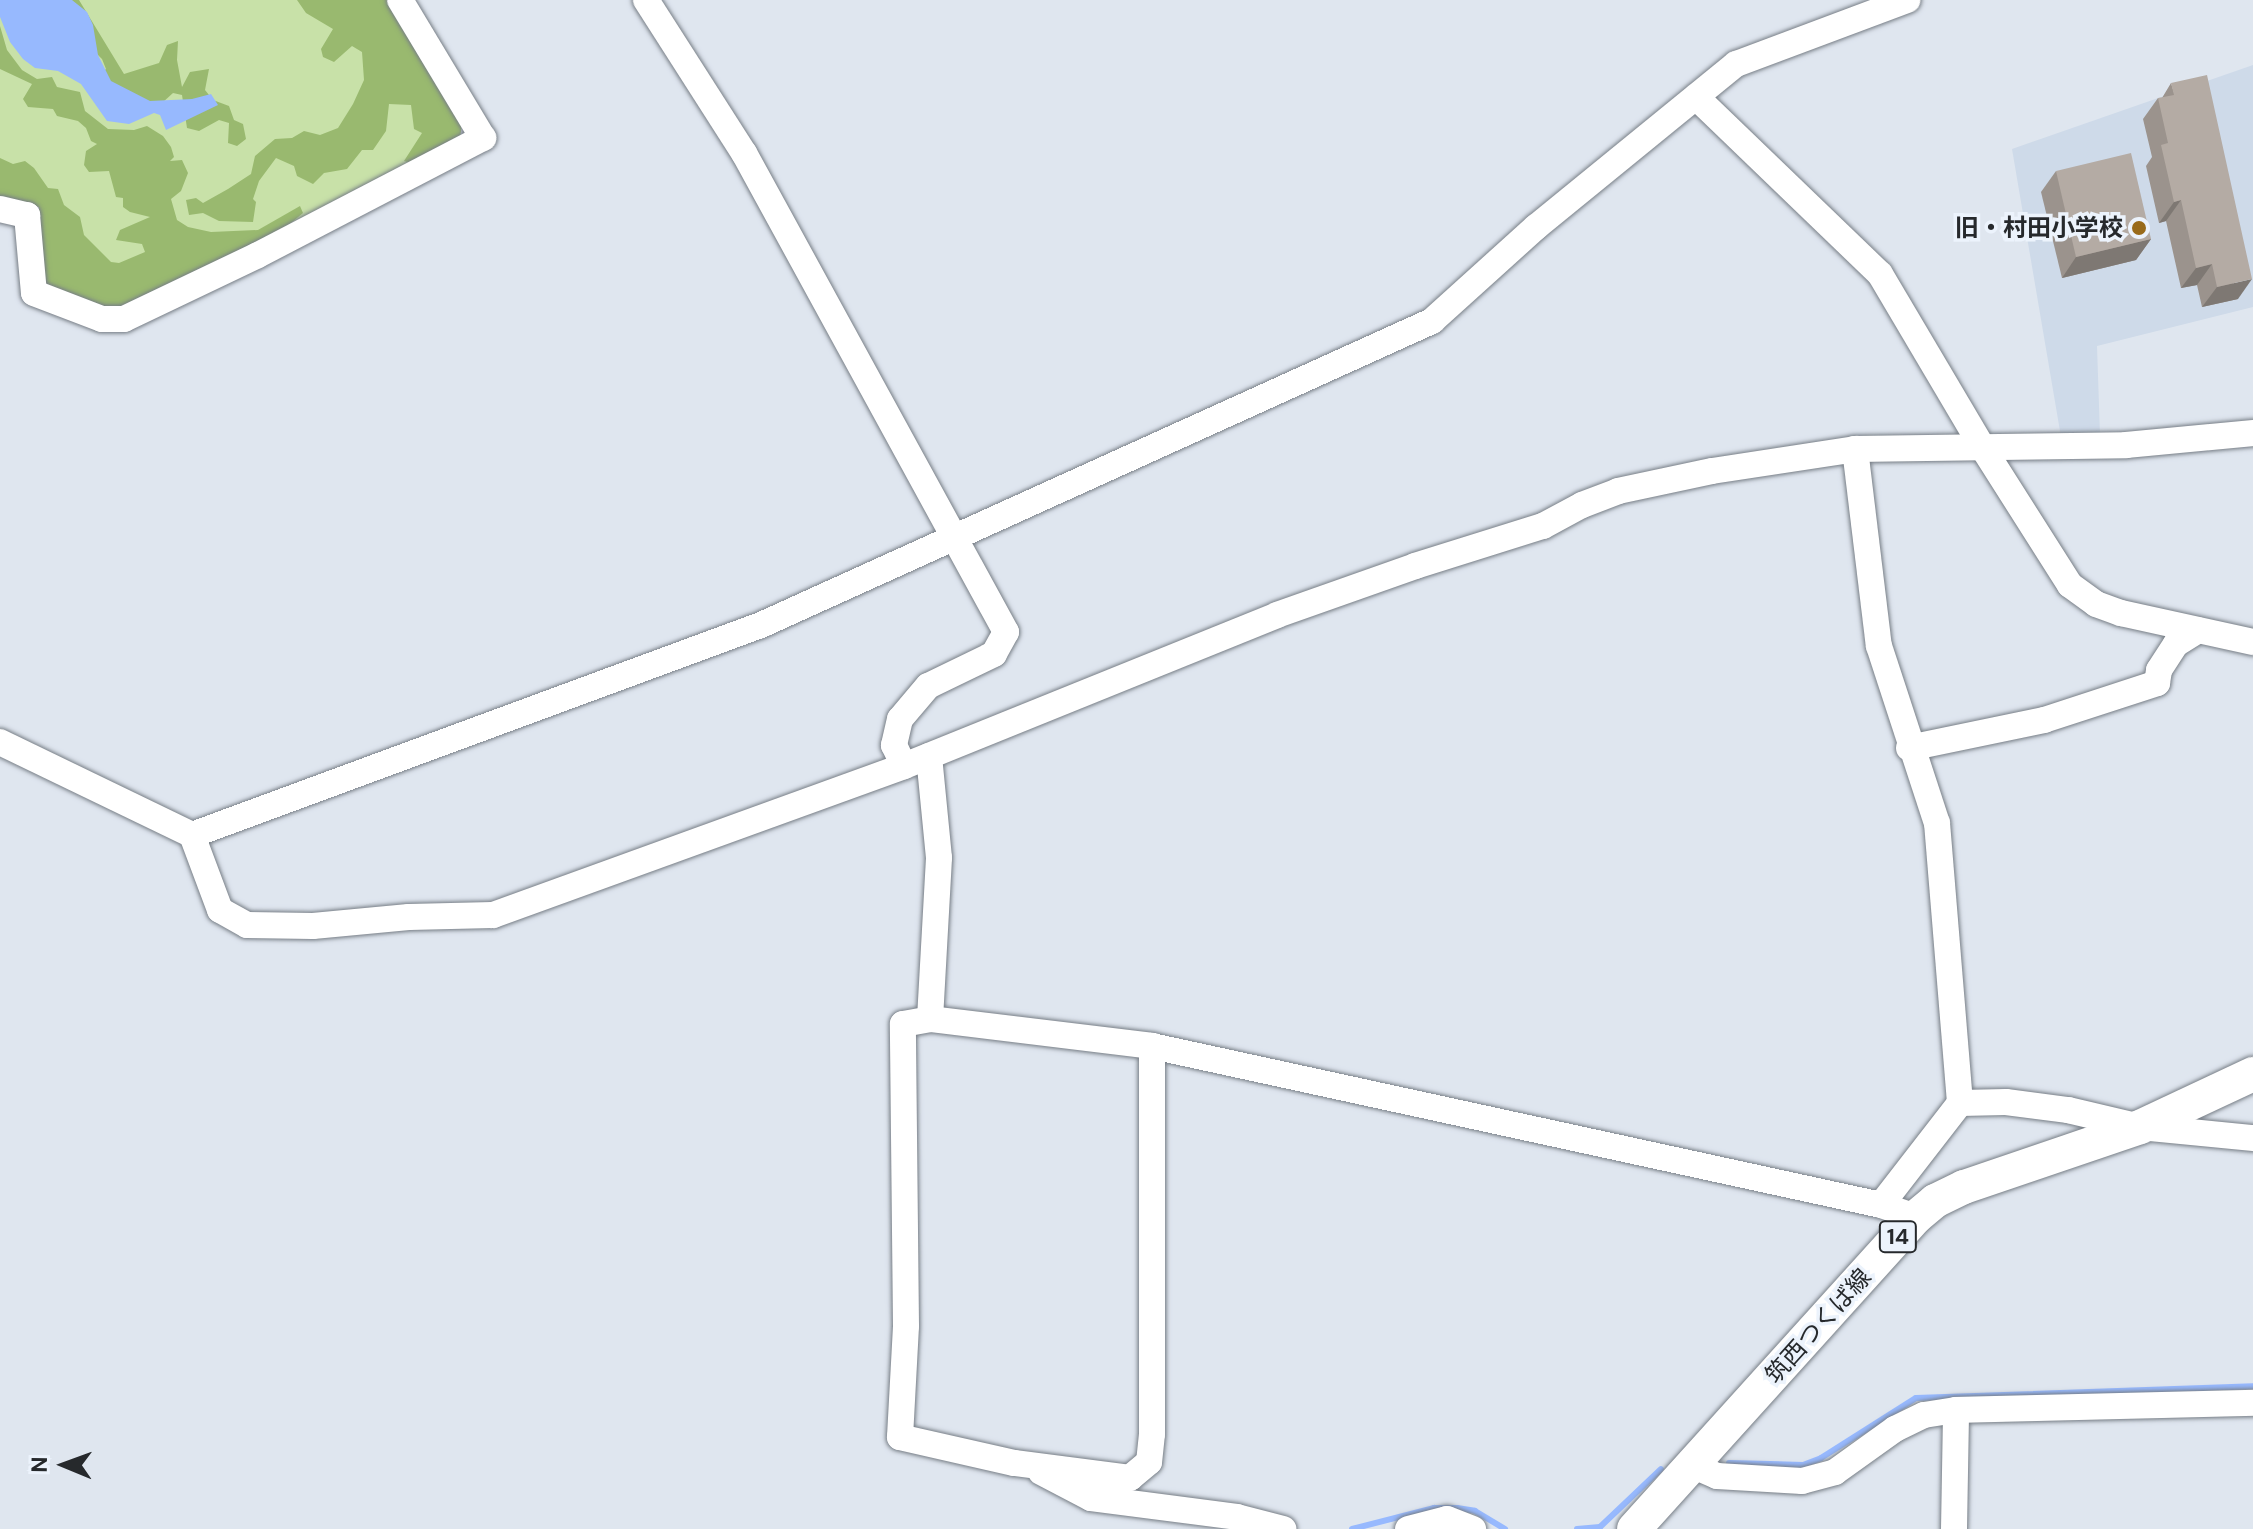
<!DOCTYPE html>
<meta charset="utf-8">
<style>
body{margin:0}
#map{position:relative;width:2253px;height:1529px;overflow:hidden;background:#dfe6ef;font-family:"DM Sans","Noto Sans JP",sans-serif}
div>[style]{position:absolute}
.built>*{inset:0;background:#cedae9}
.green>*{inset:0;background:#c8e1a8}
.forest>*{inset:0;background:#99b96f}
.water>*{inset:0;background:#97b9fe}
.stream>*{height:6px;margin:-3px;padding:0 3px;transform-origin:3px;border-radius:3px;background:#97b9fe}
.roads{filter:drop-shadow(0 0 2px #777e86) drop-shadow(0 0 2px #777e86)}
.minor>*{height:26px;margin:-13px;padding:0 13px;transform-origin:13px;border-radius:13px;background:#fff}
.major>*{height:34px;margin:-17px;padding:0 17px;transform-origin:17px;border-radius:17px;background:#fff}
.wall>*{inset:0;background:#9b938d}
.shaded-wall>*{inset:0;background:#7e7873}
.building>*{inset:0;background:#b4aba4}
.dots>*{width:22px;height:22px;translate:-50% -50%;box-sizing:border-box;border:4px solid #ecf3fc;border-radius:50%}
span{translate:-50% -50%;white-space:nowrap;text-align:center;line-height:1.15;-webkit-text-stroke:7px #ecf3fc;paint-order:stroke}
.shield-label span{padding:2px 6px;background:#ecf3fc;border:2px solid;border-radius:6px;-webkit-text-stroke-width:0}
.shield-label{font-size:22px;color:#26292c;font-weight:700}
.poi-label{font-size:24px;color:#26292c;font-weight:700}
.right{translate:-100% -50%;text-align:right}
.street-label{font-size:24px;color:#26292c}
.north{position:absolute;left:24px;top:1425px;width:80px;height:80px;-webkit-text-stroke:6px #ecf3fc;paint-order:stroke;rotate:271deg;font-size:22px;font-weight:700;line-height:32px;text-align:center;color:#26292c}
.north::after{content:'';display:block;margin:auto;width:28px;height:36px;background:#26292c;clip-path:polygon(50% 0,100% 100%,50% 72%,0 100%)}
</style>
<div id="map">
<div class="built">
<i style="clip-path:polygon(2253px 65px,2253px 307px,2097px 346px,2100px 435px,2061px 437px,2012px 149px)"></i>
</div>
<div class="green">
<i style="clip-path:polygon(0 0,387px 0,460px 138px,120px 309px,41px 279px,39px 207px,0 199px)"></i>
</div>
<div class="forest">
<i style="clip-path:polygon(58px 0,79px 0,124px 74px,159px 63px,167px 45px,178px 41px,177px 60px,182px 87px,190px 72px,209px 69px,205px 90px,213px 100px,229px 106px,234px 120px,243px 124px,246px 139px,237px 146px,228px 143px,229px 123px,219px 120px,199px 131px,187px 128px,182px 95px,173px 93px,162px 103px,150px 103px,95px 79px,106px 69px,102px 59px,87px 44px)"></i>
<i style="clip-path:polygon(297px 0,387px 0,462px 124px,460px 138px,411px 163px,404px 161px,422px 133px,414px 129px,411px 105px,389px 104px,386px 131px,373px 150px,362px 150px,347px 169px,324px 173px,313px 184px,297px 176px,294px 166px,276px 158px,259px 181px,253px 199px,256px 202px,253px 222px,219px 221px,203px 213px,189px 215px,186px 200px,196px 198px,203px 203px,228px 189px,251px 174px,255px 156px,275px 139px,292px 138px,304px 131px,320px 135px,338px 128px,353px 104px,364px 80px,362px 52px,352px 46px,334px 62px,323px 57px,321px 49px,333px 29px,306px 13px)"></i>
<i style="clip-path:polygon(0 26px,7px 50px,22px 70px,37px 79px,52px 77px,57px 87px,80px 92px,85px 111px,108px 129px,134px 130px,147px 126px,163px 136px,171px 147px,174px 157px,170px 161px,182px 160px,188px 173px,181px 191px,171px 199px,177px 220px,188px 227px,211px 232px,258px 230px,300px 206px,303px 213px,286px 227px,120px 309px,103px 309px,46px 289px,41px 279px,39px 207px,0 199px,0 158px,13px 164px,25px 161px,34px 168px,48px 188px,58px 189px,64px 205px,80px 217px,84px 235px,111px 262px,119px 263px,145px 252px,142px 244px,116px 240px,120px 230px,150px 217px,130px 212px,123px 207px,123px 198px,116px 197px,109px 171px,89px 172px,84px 165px,86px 151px,97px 144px,91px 141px,86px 128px,78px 121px,57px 116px,53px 109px,28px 107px,23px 99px,32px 84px,0 69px)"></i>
</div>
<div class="water">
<i style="clip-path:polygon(0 0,72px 0,87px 12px,93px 25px,98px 55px,111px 81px,150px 101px,192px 99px,211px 94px,218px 105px,166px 130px,160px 115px,154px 113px,129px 124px,107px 121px,81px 84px,58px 71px,35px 68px,23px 59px,10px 42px,0 17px)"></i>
</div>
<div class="stream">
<i style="left:1729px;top:1463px;width:74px;rotate:1.5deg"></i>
<i style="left:1803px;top:1465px;width:19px;rotate:-21deg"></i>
<i style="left:1821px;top:1458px;width:112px;rotate:-32.3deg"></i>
<i style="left:1916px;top:1398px;width:337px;rotate:-2deg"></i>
<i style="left:1352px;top:1529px;width:85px;rotate:-14.4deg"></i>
<i style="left:1434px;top:1508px;width:23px"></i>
<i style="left:1457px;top:1508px;width:18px;rotate:9deg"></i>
<i style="left:1475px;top:1511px;width:35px;rotate:31deg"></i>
<i style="left:1577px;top:1529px;width:23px;rotate:-5deg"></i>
<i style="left:1600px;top:1527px;width:84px;rotate:-43.6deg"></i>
</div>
<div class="roads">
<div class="minor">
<i style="left:646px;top:0;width:182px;rotate:57.4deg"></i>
<i style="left:744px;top:153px;width:546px;rotate:61.32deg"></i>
<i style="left:1006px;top:632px;width:25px;rotate:119deg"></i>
<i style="left:994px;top:654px;width:73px;rotate:154.1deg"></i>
<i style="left:928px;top:686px;width:43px;rotate:130.3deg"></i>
<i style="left:900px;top:719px;width:27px;rotate:103deg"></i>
<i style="left:894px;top:745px;width:23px;rotate:65deg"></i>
<i style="left:1696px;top:97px;width:255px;rotate:43.9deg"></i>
<i style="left:1880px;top:274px;width:202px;rotate:59.4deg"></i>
<i style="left:1983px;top:448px;width:162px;rotate:57.6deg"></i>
<i style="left:2070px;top:585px;width:32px;rotate:36deg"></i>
<i style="left:2096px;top:604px;width:27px;rotate:20deg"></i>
<i style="left:2121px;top:613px;width:135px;rotate:12.4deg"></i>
<i style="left:0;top:209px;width:28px;rotate:13deg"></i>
<i style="left:27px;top:215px;width:78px;rotate:84.9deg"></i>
<i style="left:34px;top:293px;width:73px;rotate:20.9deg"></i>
<i style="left:102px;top:319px;width:22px"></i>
<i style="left:124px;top:319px;width:148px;rotate:-25.5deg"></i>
<i style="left:258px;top:255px;width:254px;rotate:-27.5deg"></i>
<i style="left:483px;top:138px;width:161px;rotate:-121deg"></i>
<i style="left:1855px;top:449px;width:198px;rotate:83.1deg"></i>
<i style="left:1879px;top:646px;width:186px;rotate:71.9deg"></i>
<i style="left:1937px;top:823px;width:281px;rotate:85.3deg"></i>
<i style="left:1960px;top:1103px;width:129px;rotate:127.8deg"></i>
<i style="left:0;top:742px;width:213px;rotate:25.8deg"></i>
<i style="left:192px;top:835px;width:80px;rotate:69.5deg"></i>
<i style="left:220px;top:910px;width:31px;rotate:29deg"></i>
<i style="left:247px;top:925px;width:66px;rotate:0.9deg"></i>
<i style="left:313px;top:926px;width:96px;rotate:-5.4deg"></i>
<i style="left:409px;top:917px;width:84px;rotate:-1.4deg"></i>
<i style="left:493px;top:915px;width:437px;rotate:-19.9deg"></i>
<i style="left:904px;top:766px;width:402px;rotate:-22deg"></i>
<i style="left:1277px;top:615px;width:146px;rotate:-19.5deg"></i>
<i style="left:1415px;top:566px;width:134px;rotate:-17.4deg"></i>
<i style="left:1543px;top:526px;width:44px;rotate:-28.3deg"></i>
<i style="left:1582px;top:505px;width:39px;rotate:-21deg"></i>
<i style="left:1618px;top:491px;width:96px;rotate:-12deg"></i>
<i style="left:1712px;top:471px;width:145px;rotate:-8.7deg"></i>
<i style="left:1855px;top:449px;width:271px;rotate:-0.8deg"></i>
<i style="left:2126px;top:445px;width:128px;rotate:-5.4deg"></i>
<i style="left:1909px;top:748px;width:138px;rotate:-11.7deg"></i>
<i style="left:2044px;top:720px;width:119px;rotate:-18.1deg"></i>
<i style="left:2157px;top:683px;width:13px;rotate:-81deg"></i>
<i style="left:2159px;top:670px;width:31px;rotate:-57deg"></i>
<i style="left:2176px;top:644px;width:26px;rotate:-32deg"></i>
<i style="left:929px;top:756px;width:102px;rotate:84.4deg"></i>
<i style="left:939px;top:858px;width:161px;rotate:93.2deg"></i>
<i style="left:192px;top:835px;width:607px;rotate:-20.26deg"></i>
<i style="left:761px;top:625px;width:737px;rotate:-24.37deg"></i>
<i style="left:1432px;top:321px;width:140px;rotate:-42.1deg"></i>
<i style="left:1536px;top:227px;width:258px;rotate:-39.2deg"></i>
<i style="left:1736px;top:64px;width:183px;rotate:-20.5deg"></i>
<i style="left:1152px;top:1046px;width:388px;rotate:90deg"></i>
<i style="left:1152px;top:1434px;width:28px;rotate:96deg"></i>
<i style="left:1149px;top:1462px;width:25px;rotate:140deg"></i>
<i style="left:1130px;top:1478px;width:117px;rotate:-172.6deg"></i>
<i style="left:1014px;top:1463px;width:117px;rotate:-167.2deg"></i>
<i style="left:900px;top:1437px;width:111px;rotate:-86.9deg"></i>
<i style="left:906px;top:1326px;width:302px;rotate:-90.6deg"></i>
<i style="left:903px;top:1024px;width:27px;rotate:-10deg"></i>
<i style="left:930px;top:1019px;width:224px;rotate:6.9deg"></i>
<i style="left:1152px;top:1046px;width:746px;rotate:12.3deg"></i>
<i style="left:1881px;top:1205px;width:37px;rotate:19deg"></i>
<i style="left:1960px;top:1103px;width:46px;rotate:-1.2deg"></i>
<i style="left:2006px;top:1102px;width:63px;rotate:7.4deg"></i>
<i style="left:2068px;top:1110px;width:74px;rotate:13.3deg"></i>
<i style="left:2140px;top:1127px;width:114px;rotate:5.6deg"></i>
<i style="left:1692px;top:1465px;width:27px;rotate:24deg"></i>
<i style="left:1717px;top:1476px;width:85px;rotate:3.4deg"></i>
<i style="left:1802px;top:1481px;width:34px;rotate:-15deg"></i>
<i style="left:1835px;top:1472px;width:74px;rotate:-35.6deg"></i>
<i style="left:1895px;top:1429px;width:32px;rotate:-26deg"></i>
<i style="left:1924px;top:1415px;width:32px;rotate:-9deg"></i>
<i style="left:1956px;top:1410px;width:297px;rotate:-1.4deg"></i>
<i style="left:1041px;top:1472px;width:56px;rotate:27.5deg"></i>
<i style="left:1091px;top:1498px;width:147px;rotate:7.4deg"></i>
<i style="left:1237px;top:1517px;width:48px;rotate:14.6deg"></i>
<i style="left:1408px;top:1529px;width:40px;rotate:-14.4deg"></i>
<i style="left:1447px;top:1519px;width:28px;rotate:21deg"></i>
<i style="left:1954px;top:1529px;width:119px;rotate:-89deg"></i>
</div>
<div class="major">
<i style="left:1634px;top:1529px;width:421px;rotate:-47.9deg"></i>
<i style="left:1916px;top:1217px;width:25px;rotate:-40deg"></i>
<i style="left:1935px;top:1201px;width:32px;rotate:-26deg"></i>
<i style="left:1964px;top:1187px;width:186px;rotate:-18.8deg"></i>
<i style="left:2140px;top:1127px;width:125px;rotate:-25.1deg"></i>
</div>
</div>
<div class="wall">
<i style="clip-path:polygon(2171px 83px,2238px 299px,2202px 307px,2197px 285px,2181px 288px,2166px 221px,2159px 223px,2146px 166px,2152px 157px,2143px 119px,2158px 98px,2162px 98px)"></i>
<i style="clip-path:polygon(2056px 171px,2151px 239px,2136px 260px,2062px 278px,2041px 192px)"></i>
</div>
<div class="shaded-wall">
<i style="clip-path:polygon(2181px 200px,2166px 221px,2159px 223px,2174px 202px)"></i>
<i style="clip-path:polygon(2151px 239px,2136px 260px,2062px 278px,2076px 257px)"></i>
<i style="clip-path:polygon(2212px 264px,2197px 285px,2181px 288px,2196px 268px)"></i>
<i style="clip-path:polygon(2252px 279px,2238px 299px,2202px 307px,2217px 287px)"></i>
</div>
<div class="building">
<i style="clip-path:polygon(2207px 75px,2252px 279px,2217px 287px,2212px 264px,2196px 268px,2181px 200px,2174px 202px,2161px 145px,2168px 143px,2158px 98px,2174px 95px,2171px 83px)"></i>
<i style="clip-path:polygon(2131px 153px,2151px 239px,2076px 257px,2056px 171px)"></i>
</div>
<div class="dots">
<i style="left:2139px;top:228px;background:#996b1b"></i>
</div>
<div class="shield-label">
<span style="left:1898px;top:1237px">14</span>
</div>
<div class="poi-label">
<span class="right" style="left:2123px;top:228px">旧・村田小学校</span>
</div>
<div class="street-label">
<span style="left:1818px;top:1326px;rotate:-48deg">筑西つくば線</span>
</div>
<div class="north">N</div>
</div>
